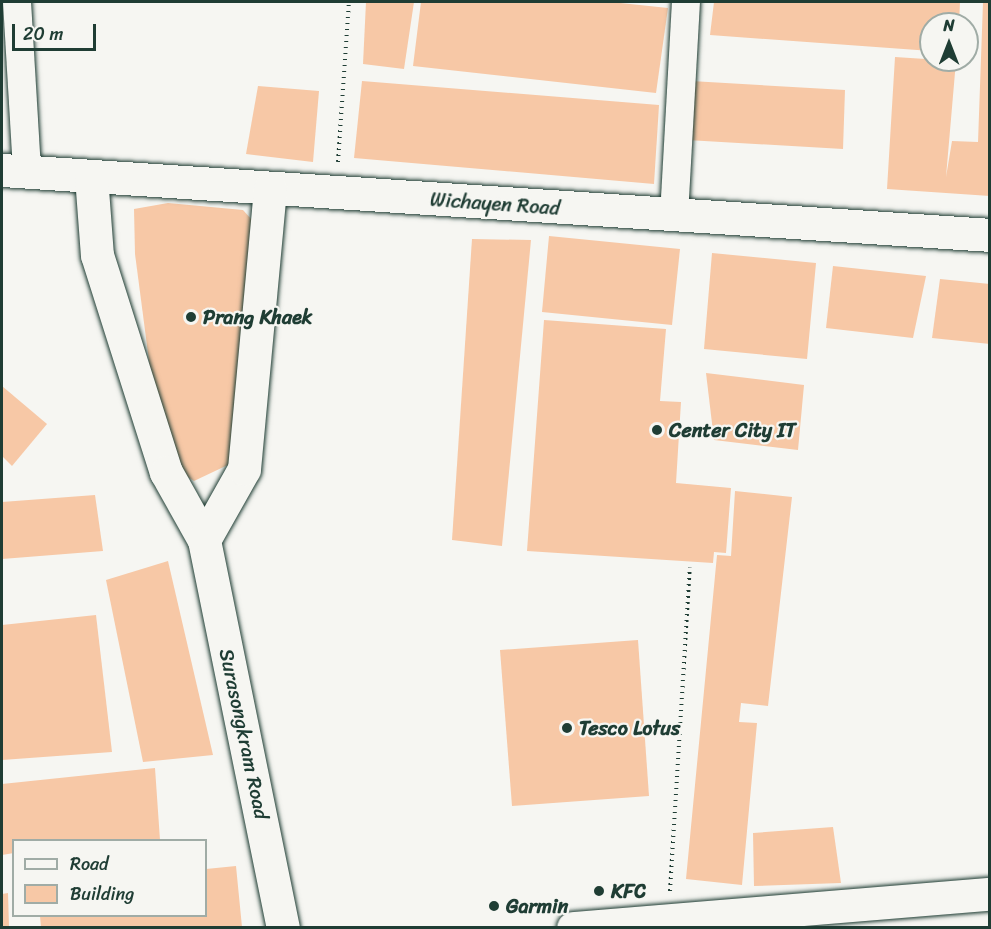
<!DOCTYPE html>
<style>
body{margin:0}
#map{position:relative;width:991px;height:929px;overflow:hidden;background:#f6f6f2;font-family:Sriracha,sans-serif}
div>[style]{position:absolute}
.building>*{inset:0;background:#f7c8a6}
.path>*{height:4px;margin-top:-2px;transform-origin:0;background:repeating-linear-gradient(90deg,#1f3d34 0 1.5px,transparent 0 6px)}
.roads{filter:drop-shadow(0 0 2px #1f3d34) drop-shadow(0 0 2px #1f3d34)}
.street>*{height:28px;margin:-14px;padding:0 14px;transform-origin:14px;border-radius:14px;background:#f6f6f2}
.secondary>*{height:33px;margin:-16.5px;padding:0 16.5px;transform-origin:16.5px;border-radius:16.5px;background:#f6f6f2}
.dots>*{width:16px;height:16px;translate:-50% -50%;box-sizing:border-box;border:3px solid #f6f6f2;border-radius:50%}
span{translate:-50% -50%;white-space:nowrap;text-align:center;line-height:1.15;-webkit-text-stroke:4.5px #f6f6f2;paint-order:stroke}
.street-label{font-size:20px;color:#1f3d34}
.poi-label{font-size:20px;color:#1f3d34;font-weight:700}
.left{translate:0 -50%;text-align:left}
.frame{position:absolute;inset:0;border:3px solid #1f3d34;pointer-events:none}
.legend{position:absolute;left:12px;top:839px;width:195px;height:78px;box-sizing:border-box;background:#f6f6f2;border:2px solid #a0aca6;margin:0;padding:8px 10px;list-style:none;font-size:18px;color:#1f3d34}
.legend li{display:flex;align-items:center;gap:12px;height:30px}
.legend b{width:30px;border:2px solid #a0aca6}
.north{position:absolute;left:919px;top:12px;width:60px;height:60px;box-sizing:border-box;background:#f6f6f2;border:2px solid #a0aca6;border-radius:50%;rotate:0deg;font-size:16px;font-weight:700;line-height:24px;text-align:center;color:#1f3d34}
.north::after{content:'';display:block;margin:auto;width:21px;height:27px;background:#1f3d34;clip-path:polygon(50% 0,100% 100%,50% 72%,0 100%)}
.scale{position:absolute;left:12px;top:24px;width:84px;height:27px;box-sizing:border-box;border:3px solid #1f3d34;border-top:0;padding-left:8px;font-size:18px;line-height:21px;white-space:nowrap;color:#1f3d34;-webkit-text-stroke:4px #f6f6f2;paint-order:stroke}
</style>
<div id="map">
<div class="building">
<i style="clip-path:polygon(366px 2px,414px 2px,404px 69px,363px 64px)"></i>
<i style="clip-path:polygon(421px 2px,611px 2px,668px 8px,656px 93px,413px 66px)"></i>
<i style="clip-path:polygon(714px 2px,960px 2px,959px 24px,931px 24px,931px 51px,710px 35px)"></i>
<i style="clip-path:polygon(983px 2px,990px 2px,990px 196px,887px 189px,895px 57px,956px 61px,946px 177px,952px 141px,978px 142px)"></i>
<i style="clip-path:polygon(362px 81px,659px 105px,654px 184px,354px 158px)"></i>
<i style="clip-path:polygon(691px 81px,845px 90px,843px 149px,687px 140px)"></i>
<i style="clip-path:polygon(258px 86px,319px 91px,313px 162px,246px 154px)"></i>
<i style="clip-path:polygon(168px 203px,243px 210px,252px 220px,232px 463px,194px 481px,162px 460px,135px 254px,134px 209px)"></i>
<i style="clip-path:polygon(549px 236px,680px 249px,672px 325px,542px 312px)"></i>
<i style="clip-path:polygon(472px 239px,531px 240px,502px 546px,452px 540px)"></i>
<i style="clip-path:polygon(712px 253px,816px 263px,807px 359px,704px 349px)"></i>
<i style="clip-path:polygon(833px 266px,926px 276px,913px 338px,826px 328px)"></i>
<i style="clip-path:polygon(940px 279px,990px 284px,990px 344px,932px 338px)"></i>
<i style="clip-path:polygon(544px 320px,666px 329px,660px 401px,681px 402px,676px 483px,731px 488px,726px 553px,714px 552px,713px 563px,527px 551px)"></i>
<i style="clip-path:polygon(706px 373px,804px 385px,798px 450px,714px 440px)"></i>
<i style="clip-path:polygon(2px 386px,47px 424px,12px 466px,2px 456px)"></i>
<i style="clip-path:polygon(735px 491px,792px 497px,768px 706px,741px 703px,739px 722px,757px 723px,742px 885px,686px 879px,717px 555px,731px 556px)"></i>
<i style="clip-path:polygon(95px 495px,103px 551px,2px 559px,2px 502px)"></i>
<i style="clip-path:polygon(168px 561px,213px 755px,143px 762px,106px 580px)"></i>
<i style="clip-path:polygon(96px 615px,112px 752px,2px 760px,2px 625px)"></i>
<i style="clip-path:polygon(638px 640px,649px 796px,512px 806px,500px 650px)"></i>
<i style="clip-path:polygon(155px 768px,160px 840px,14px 840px,14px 853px,2px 855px,2px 784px)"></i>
<i style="clip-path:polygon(833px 827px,841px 883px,754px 886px,753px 833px)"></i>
<i style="clip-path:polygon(236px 866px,242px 927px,41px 927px,40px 916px,206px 916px,206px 869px)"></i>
<i style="clip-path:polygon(8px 893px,9px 927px,2px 927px,2px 894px)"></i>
</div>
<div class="path">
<i style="left:338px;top:162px;width:160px;rotate:-86.1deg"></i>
<i style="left:670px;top:891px;width:324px;rotate:-86.5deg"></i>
</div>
<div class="roads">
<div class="street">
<i style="left:17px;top:2px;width:169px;rotate:86.6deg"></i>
<i style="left:674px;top:216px;width:214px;rotate:-86.8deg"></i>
</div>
<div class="secondary">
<i style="left:2px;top:170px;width:990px;rotate:3.76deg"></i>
<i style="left:91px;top:176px;width:79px;rotate:85.7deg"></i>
<i style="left:97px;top:255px;width:228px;rotate:72.4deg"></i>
<i style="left:166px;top:472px;width:78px;rotate:60.8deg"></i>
<i style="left:204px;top:540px;width:396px;rotate:78.5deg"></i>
<i style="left:204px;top:540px;width:81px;rotate:-60.6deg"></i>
<i style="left:244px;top:469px;width:282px;rotate:-84.7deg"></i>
<i style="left:573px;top:928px;width:418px;rotate:-4.7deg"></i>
</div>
</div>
<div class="dots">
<i style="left:191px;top:317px;background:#1f3d34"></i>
<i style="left:657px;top:430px;background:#1f3d34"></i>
<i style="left:567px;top:728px;background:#1f3d34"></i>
<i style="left:599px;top:891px;background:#1f3d34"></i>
<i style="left:494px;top:906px;background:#1f3d34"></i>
</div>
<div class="street-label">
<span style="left:495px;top:204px;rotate:4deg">Wichayen Road</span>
<span style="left:244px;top:734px;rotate:78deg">Surasongkram Road</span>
</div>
<div class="poi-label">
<span class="left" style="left:203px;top:317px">Prang Khaek</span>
<span class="left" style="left:669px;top:430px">Center City IT</span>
<span class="left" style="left:579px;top:728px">Tesco Lotus</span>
<span class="left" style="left:611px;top:891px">KFC</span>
<span class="left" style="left:506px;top:906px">Garmin</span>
</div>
<div class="frame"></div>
<ul class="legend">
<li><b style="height:8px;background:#f6f6f2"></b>Road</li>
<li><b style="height:16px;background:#f7c8a6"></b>Building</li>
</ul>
<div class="north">N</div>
<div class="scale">20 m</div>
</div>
